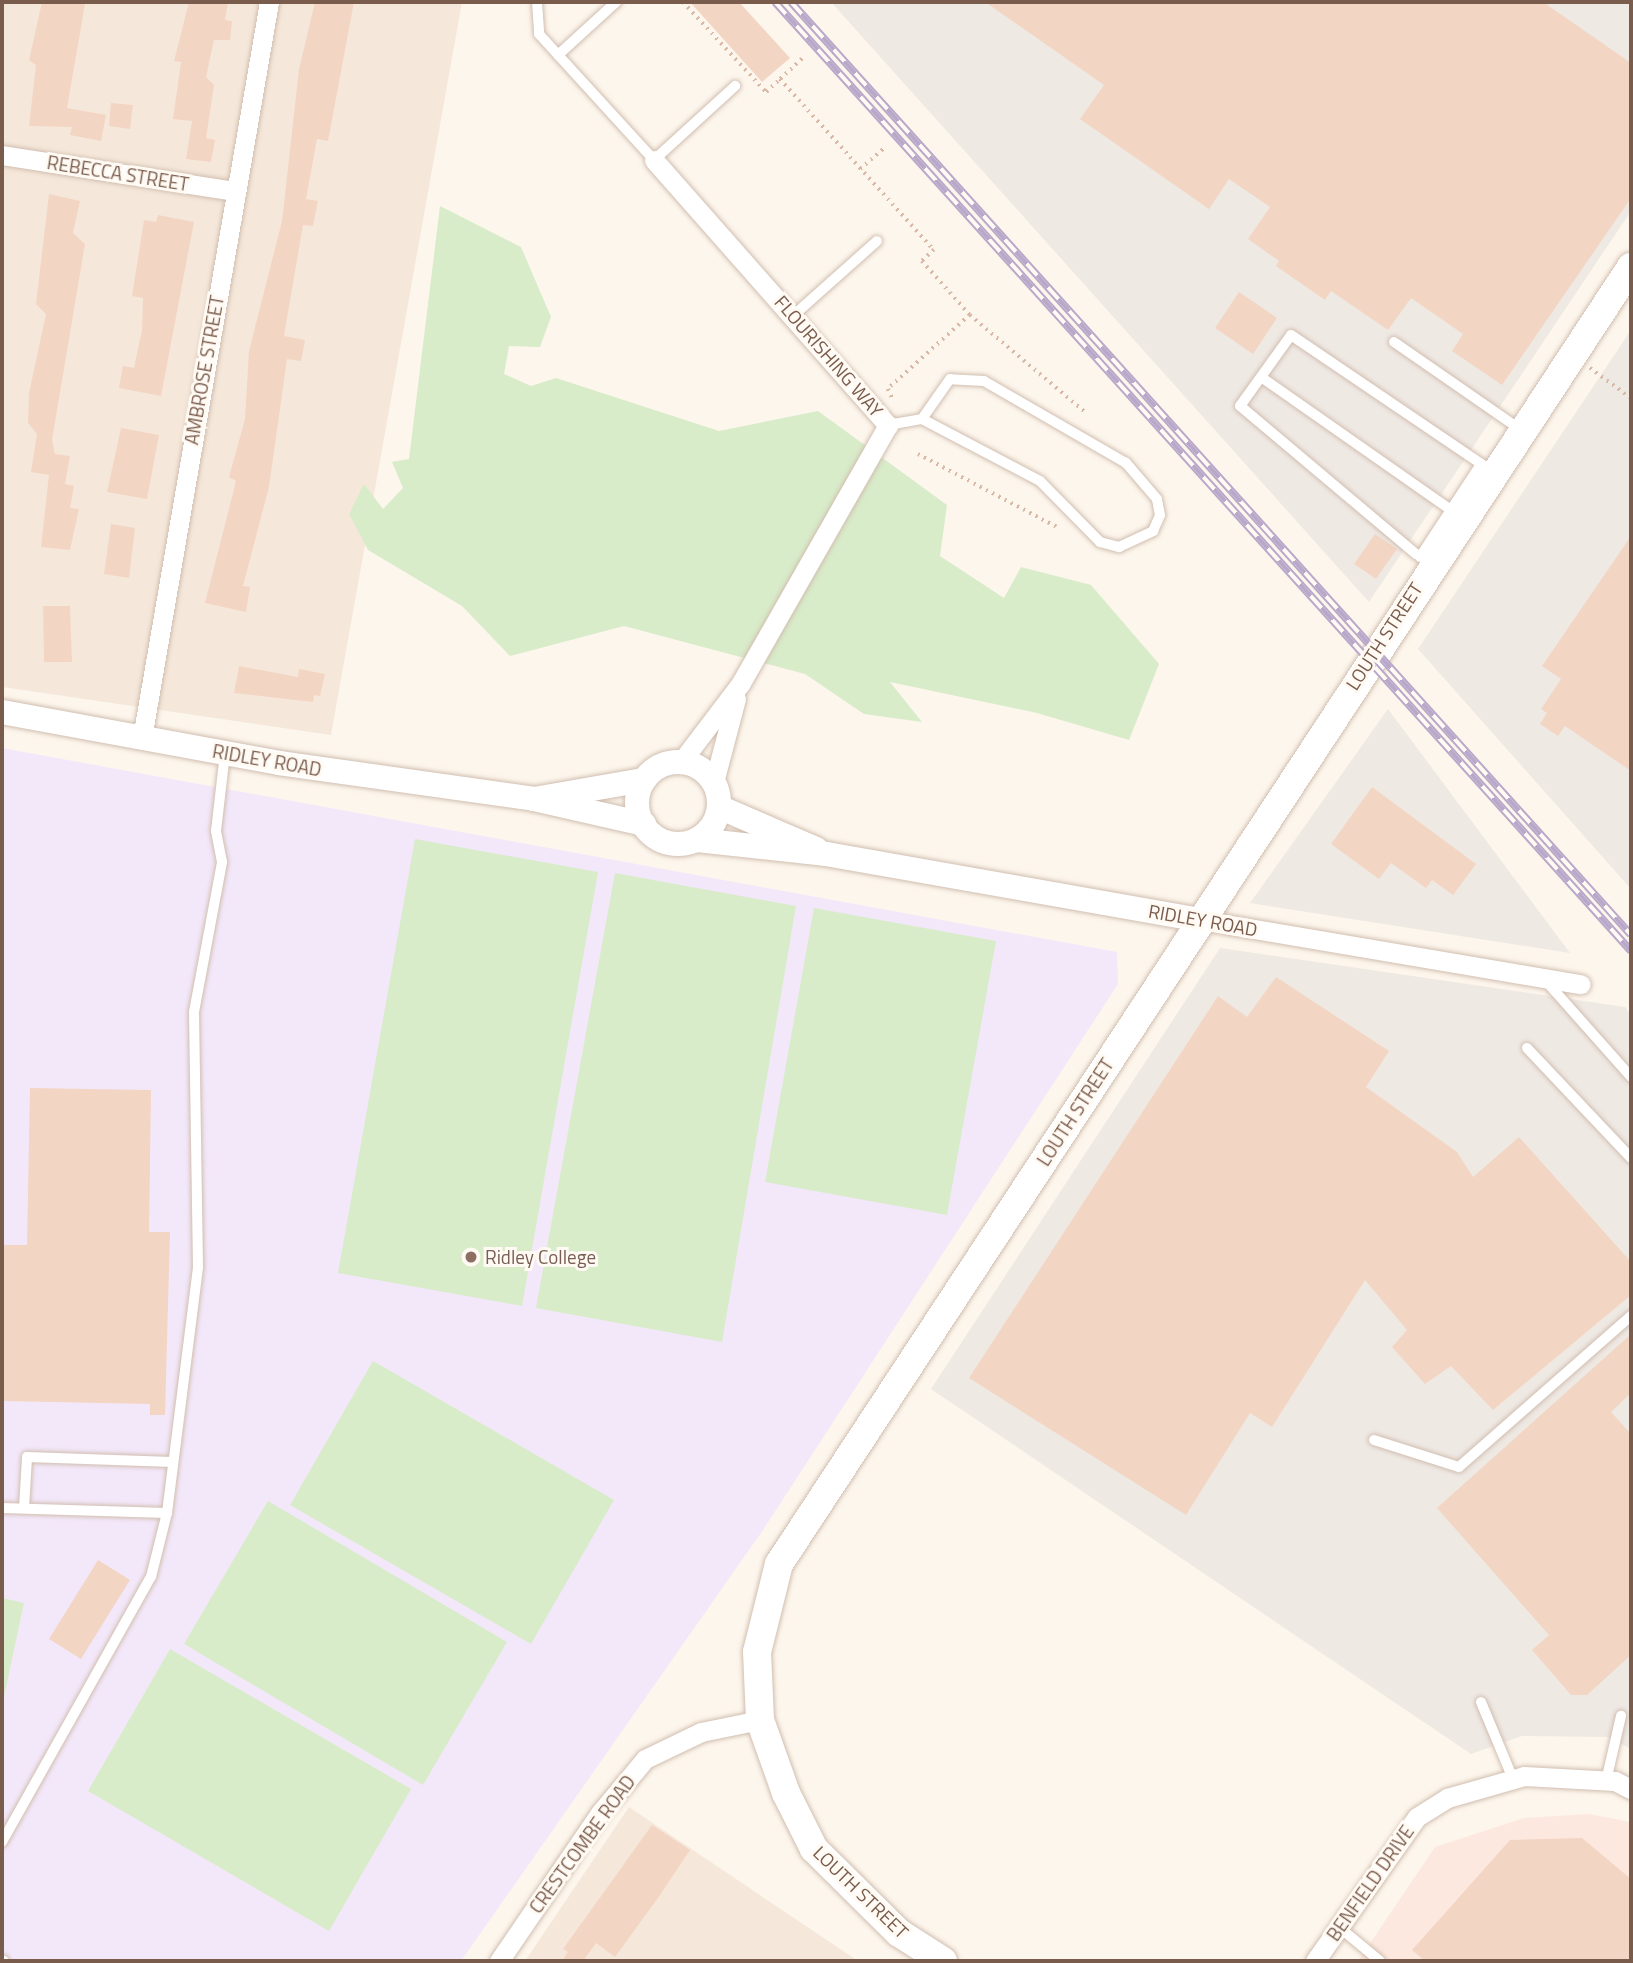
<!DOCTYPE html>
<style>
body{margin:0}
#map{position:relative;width:1633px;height:1963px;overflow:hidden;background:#fdf6ec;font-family:"Titillium Web",sans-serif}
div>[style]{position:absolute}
.residential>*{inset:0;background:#f5e8da}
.commercial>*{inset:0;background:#fde8e0}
.industrial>*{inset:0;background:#efe9e4}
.education>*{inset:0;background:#f3e8fa}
.green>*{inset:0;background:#d8ecc9}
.building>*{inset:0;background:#f3d5c3}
.path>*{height:3.5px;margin-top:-1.75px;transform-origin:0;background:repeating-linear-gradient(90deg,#d9b8a5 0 2px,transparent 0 7px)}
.roads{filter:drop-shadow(0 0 2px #d1beb0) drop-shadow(0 0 2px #d1beb0)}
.service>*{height:10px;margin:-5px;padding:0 5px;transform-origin:5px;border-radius:5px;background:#fff}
.minor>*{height:19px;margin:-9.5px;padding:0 9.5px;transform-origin:9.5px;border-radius:9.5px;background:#fff}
.tertiary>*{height:24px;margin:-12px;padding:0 12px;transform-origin:12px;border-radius:12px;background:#fff}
.tertiary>.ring{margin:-12px;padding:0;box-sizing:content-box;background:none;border:24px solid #fff;border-radius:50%}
.secondary>*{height:28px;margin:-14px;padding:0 14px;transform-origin:14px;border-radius:14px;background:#fff}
.rail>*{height:8px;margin-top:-4px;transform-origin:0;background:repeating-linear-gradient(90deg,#fffaf3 0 16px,#b9a8c9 0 32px);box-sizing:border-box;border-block:2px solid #b9a8c9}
.dots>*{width:19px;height:19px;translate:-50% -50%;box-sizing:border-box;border:4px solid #fffaf3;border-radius:50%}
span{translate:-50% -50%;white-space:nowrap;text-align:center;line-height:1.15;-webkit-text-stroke:6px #fffaf3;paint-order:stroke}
.street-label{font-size:19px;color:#7a5c4d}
.education-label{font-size:19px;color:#785e54}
.left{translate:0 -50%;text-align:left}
.frame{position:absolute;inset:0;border:4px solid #7a5c4d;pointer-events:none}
</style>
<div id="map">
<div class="residential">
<i style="clip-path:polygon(2px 2px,462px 2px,331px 735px,2px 687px)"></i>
<i style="clip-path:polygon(629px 1807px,858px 1961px,525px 1961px)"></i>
</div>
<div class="commercial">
<i style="clip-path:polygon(1589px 1814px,1631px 1822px,1631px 1961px,1358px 1961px,1435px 1847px,1524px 1818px)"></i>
</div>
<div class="industrial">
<i style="clip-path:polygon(831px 2px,1631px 2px,1631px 211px,1369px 602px)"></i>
<i style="clip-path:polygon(1631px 330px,1631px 889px,1418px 649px)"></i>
<i style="clip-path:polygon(1388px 709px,1570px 953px,1250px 903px)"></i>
<i style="clip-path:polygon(1220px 948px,1625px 1007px,1631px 1015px,1631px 1749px,1608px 1737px,1522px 1736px,1471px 1754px,931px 1389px)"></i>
</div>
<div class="education">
<i style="clip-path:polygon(2px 748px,1117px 952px,1118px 984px,763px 1530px,461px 1961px,2px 1961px)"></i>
</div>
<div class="green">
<i style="clip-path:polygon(440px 206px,521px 247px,551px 317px,540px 347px,509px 346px,504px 374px,531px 386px,556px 378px,719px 431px,818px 411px,947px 505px,940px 556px,1004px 598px,1021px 567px,1091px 585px,1159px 664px,1129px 740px,1037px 713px,890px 682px,922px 722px,864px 714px,805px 674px,624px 626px,510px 656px,462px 606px,368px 550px,349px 514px,364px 484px,383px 509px,403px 488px,392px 462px,409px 459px)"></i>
<i style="clip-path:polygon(415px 839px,598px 872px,522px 1306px,338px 1273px)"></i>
<i style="clip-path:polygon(615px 873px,796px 906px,722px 1342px,536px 1308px)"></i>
<i style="clip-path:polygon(814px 908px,996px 941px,947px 1215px,765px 1182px)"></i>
<i style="clip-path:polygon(373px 1361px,614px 1500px,531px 1644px,290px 1505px)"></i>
<i style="clip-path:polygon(268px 1501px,507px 1642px,423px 1785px,184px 1644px)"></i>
<i style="clip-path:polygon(2px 1598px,24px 1603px,2px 1706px)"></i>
<i style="clip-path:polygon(170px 1649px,411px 1789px,329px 1931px,88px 1791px)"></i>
</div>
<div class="building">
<i style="clip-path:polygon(42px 2px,85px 4px,67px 108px,106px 115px,101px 141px,70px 135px,72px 127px,29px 126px,36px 65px,29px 60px)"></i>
<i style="clip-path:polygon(189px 2px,228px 2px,225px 20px,232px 21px,230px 40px,214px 40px,206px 77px,214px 85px,206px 138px,215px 140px,211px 162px,186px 159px,192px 121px,173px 119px,181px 62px,174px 61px)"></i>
<i style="clip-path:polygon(315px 2px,354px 2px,328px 141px,317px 139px,306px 199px,318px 201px,313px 226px,303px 225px,284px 336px,305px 340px,301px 361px,287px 359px,269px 487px,243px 586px,250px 587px,246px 612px,205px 603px,236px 481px,229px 477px,245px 419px,249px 351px,282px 221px,299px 69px)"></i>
<i style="clip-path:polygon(690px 2px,739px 2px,790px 58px,762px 82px)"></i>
<i style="clip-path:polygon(985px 2px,1543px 2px,1631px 63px,1631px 198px,1502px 385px,1452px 351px,1463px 334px,1411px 298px,1388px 330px,1331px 291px,1325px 300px,1276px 266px,1279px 261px,1248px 239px,1270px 207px,1229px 179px,1209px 209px,1080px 119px,1104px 85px)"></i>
<i style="clip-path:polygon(111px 103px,133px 105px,130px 129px,109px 126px)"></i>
<i style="clip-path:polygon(49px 194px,80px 201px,73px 233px,85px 244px,52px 440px,55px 454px,70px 456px,65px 484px,74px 486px,70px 508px,79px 509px,70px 550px,41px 547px,49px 475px,31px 472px,37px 434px,28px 423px,29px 393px,46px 314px,36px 304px)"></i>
<i style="clip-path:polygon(158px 215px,194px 222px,161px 396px,119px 388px,123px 366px,134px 368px,142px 330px,143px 298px,132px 296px,144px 220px,156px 222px)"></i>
<i style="clip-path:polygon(1239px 292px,1277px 318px,1253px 354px,1215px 328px)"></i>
<i style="clip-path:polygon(121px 428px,159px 435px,147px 499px,107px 492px)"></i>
<i style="clip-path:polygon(111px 524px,135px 528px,129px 578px,104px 574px)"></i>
<i style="clip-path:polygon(1375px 534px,1397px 549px,1376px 579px,1354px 564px)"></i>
<i style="clip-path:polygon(1631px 536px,1631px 771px,1565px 726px,1558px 736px,1540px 724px,1547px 713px,1541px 709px,1561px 679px,1542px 666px)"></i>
<i style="clip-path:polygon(43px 606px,70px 606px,72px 662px,44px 662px)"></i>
<i style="clip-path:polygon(239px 666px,298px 677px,299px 669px,325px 674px,320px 696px,314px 695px,313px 702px,234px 693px)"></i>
<i style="clip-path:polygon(1372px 787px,1476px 864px,1453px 895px,1432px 880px,1426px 888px,1391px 863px,1379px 879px,1331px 844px)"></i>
<i style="clip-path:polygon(1276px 977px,1389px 1051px,1366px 1087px,1457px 1152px,1473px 1177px,1519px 1137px,1631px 1262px,1631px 1295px,1493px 1410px,1451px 1366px,1425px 1384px,1392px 1347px,1407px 1330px,1365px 1280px,1272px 1427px,1250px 1413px,1186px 1515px,969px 1378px,1218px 996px,1247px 1017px)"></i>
<i style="clip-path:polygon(30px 1088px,151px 1090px,149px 1232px,170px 1232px,165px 1415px,150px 1415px,150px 1404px,2px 1401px,2px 1245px,27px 1245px)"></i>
<i style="clip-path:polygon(1631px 1334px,1631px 1393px,1611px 1412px,1631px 1434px,1631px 1655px,1587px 1695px,1571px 1695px,1532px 1650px,1549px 1635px,1437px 1508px)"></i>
<i style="clip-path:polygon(98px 1560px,130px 1580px,81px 1659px,49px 1639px)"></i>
<i style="clip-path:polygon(652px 1825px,690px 1850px,658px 1898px,615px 1957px,596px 1943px,583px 1961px,562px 1961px,568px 1952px,563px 1949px)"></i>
<i style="clip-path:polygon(1582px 1838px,1631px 1879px,1631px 1961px,1425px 1961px,1412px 1950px,1510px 1840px)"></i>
</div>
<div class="path">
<i style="left:683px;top:2px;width:122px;rotate:47.3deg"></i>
<i style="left:766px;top:92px;width:19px;rotate:-43deg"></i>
<i style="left:780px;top:79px;width:230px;rotate:48deg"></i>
<i style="left:934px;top:250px;width:16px;rotate:137deg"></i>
<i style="left:922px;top:261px;width:72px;rotate:48.4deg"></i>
<i style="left:970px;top:315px;width:110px;rotate:137.9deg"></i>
<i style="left:888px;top:389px;width:10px;rotate:66deg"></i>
<i style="left:780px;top:79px;width:33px;rotate:-43deg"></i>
<i style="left:860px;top:169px;width:33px;rotate:-41deg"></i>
<i style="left:970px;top:315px;width:149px;rotate:40.1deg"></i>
<i style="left:1590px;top:368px;width:51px;rotate:36.2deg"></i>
<i style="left:918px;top:454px;width:159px;rotate:27.7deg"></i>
</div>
<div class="roads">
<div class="service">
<i style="left:537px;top:2px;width:32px;rotate:86deg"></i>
<i style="left:539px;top:34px;width:171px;rotate:47.6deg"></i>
<i style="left:654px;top:160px;width:110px;rotate:-42.4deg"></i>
<i style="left:558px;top:55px;width:79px;rotate:-42.4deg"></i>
<i style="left:794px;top:315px;width:111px;rotate:-41.7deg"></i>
<i style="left:1394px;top:342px;width:155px;rotate:34.7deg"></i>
<i style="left:1261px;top:377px;width:228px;rotate:35deg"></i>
<i style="left:888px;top:425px;width:35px;rotate:-10deg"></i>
<i style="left:922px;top:419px;width:133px;rotate:27.7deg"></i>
<i style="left:1040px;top:481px;width:86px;rotate:45.5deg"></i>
<i style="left:1100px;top:542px;width:20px;rotate:15deg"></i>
<i style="left:1119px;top:547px;width:38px;rotate:-25deg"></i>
<i style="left:1153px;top:531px;width:17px;rotate:-66deg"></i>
<i style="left:1160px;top:515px;width:16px;rotate:-101deg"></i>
<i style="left:1157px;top:499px;width:48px;rotate:-130.7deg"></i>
<i style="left:1126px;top:463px;width:164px;rotate:-150deg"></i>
<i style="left:984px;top:381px;width:34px;rotate:-177deg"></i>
<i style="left:950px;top:379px;width:49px;rotate:125deg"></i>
<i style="left:1416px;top:554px;width:230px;rotate:-139.9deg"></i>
<i style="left:1240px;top:406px;width:87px;rotate:-54.3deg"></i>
<i style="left:1291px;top:335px;width:244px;rotate:34.1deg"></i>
<i style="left:1420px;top:557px;width:111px;rotate:-56.7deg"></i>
<i style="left:1545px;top:980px;width:130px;rotate:48.4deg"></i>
<i style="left:1527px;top:1048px;width:151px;rotate:46.6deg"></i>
<i style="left:1374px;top:1440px;width:89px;rotate:17.6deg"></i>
<i style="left:1459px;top:1467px;width:229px;rotate:-41.3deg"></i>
<i style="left:2px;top:1508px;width:165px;rotate:1.7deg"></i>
<i style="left:24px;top:1508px;width:51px;rotate:-86.6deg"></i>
<i style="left:27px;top:1457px;width:146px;rotate:2deg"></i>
<i style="left:1481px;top:1702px;width:83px;rotate:67.4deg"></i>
<i style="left:1606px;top:1781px;width:67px;rotate:-77deg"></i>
<i style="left:2px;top:1842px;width:304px;rotate:-60.7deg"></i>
<i style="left:151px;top:1577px;width:66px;rotate:-76deg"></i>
<i style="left:167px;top:1513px;width:248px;rotate:-82.8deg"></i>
<i style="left:198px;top:1267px;width:255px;rotate:-90.9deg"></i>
<i style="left:194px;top:1012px;width:153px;rotate:-79.4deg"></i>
<i style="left:222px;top:862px;width:32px;rotate:-101deg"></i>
<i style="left:216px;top:831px;width:79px;rotate:-83.4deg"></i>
<i style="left:1339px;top:1927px;width:53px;rotate:39.7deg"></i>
<i style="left:2px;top:1960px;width:2px;rotate:27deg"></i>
</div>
<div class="minor">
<i style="left:2px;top:155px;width:235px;rotate:8.8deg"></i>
<i style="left:654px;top:160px;width:354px;rotate:48.6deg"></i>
<i style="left:888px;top:425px;width:297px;rotate:119.7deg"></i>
<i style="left:741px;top:683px;width:99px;rotate:127.2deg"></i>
<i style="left:142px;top:738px;width:747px;rotate:-80.21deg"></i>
<i style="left:714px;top:782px;width:86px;rotate:-75.2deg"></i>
<i style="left:1201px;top:920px;width:385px;rotate:9.6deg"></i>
<i style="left:499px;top:1961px;width:179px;rotate:-55.7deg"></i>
<i style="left:600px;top:1813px;width:70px;rotate:-50.2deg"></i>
<i style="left:645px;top:1759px;width:62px;rotate:-25.7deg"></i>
<i style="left:701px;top:1732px;width:60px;rotate:-11.5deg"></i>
<i style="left:1315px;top:1961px;width:176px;rotate:-54.7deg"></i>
<i style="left:1417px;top:1817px;width:36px;rotate:-32deg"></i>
<i style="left:1447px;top:1798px;width:80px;rotate:-15.9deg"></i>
<i style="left:1524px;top:1776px;width:91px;rotate:3.1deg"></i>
<i style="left:1615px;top:1781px;width:18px;rotate:27deg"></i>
</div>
<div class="tertiary">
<i style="left:2px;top:712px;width:282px;rotate:10.4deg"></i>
<i style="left:279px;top:763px;width:258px;rotate:8deg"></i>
<i style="left:534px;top:799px;width:113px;rotate:12.8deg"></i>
<i class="ring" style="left:637px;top:762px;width:58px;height:58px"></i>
<i style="left:534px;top:799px;width:112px;rotate:-9.8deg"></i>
<i style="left:719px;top:807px;width:106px;rotate:23.4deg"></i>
<i style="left:697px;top:840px;width:130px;rotate:6.2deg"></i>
<i style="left:826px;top:854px;width:381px;rotate:10deg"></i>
</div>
<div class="secondary">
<i style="left:943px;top:1961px;width:52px;rotate:-147.5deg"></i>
<i style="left:899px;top:1933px;width:120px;rotate:-135.3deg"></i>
<i style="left:814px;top:1849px;width:63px;rotate:-116.6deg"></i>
<i style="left:786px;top:1793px;width:77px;rotate:-109.6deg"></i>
<i style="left:760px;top:1720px;width:68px;rotate:-92.5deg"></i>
<i style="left:757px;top:1652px;width:91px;rotate:-76deg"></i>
<i style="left:779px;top:1564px;width:1552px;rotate:-56.7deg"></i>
</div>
</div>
<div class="rail">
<i style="left:775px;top:2px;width:1278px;rotate:47.95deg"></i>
<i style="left:791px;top:2px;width:1255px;rotate:48deg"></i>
</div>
<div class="dots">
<i style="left:471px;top:1257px;background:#8d6e63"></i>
</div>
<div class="street-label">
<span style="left:118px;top:173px;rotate:9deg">REBECCA STREET</span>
<span style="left:829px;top:356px;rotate:49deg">FLOURISHING WAY</span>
<span style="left:204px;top:370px;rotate:-80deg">AMBROSE STREET</span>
<span style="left:1384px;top:636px;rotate:-57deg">LOUTH STREET</span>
<span style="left:267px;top:760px;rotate:10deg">RIDLEY ROAD</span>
<span style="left:1203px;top:920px;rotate:10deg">RIDLEY ROAD</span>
<span style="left:1075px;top:1112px;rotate:-57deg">LOUTH STREET</span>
<span style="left:582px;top:1844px;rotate:-54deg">CRESTCOMBE ROAD</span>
<span style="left:1370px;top:1883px;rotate:-55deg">BENFIELD DRIVE</span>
<span style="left:861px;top:1892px;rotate:44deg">LOUTH STREET</span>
</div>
<div class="education-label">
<span class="left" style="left:485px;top:1257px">Ridley College</span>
</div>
<div class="frame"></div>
</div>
